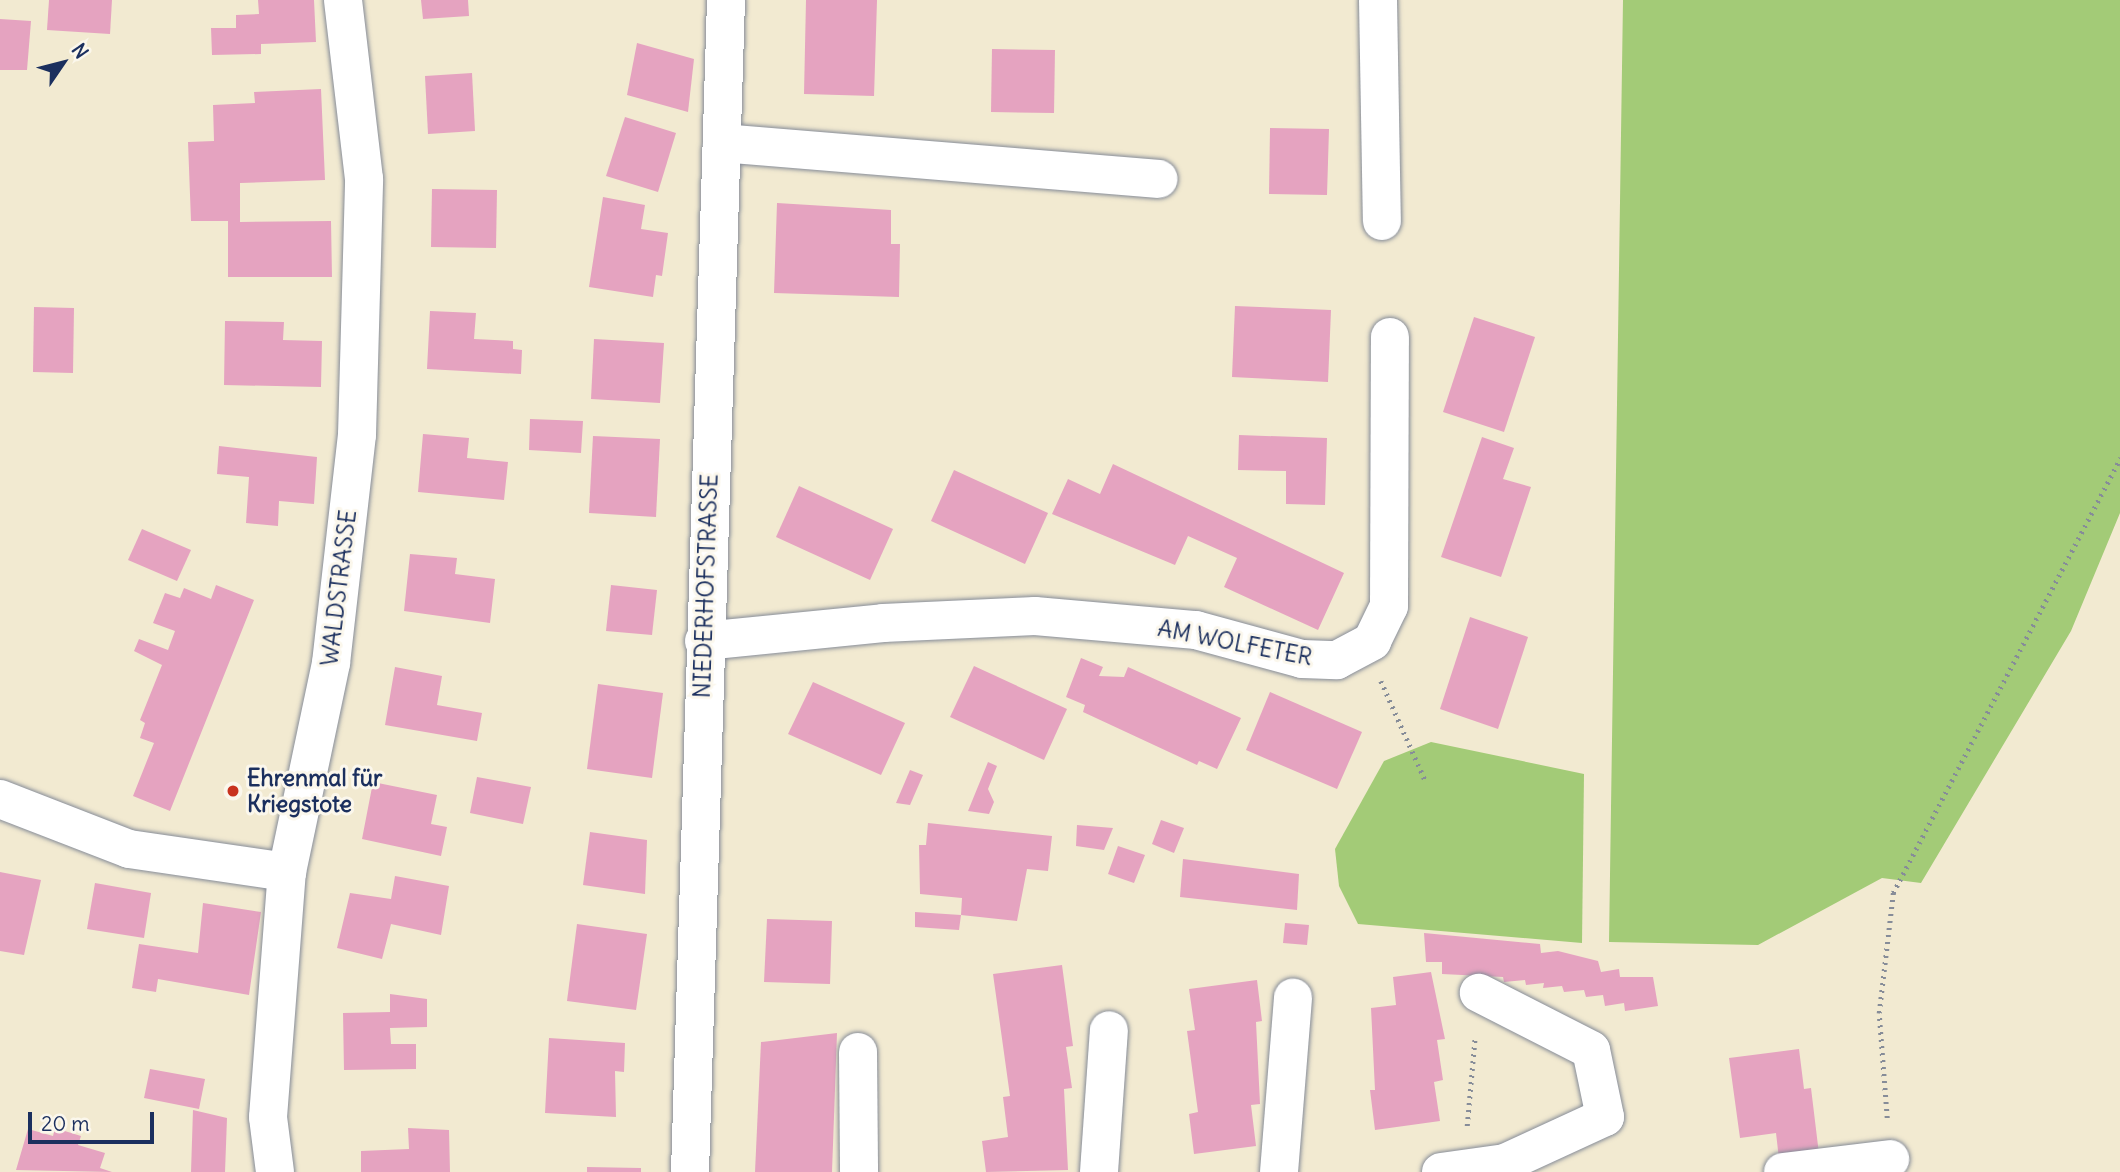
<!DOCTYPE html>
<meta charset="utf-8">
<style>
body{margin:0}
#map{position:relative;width:2120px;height:1172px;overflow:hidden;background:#f2ead1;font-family:Delius,sans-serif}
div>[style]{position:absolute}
.green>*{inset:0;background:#a3cb77}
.building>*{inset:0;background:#e5a3c0}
.path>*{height:4.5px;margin-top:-2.25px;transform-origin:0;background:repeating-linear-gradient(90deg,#868c98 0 2px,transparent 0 7px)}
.roads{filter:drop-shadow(0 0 2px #868c98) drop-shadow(0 0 2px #868c98)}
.minor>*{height:38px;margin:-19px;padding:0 19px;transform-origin:19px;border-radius:19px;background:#fff}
.dots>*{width:19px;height:19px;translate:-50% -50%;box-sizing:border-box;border:4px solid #fbf7ec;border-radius:50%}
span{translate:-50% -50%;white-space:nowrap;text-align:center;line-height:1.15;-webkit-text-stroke:6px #fbf7ec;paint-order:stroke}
.street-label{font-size:23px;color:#1b2f5e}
.poi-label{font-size:23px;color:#1b2f5e;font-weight:700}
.left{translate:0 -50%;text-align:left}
.north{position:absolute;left:28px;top:28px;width:70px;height:70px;-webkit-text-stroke:5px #fbf7ec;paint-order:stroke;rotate:55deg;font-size:19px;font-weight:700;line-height:28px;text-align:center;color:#1b2f5e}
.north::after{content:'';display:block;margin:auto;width:24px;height:32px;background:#1b2f5e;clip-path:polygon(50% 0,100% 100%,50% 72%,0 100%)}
.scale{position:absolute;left:28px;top:1112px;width:126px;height:32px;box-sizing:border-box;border:4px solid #1b2f5e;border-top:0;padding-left:9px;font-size:21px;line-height:24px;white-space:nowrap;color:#1b2f5e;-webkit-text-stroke:5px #fbf7ec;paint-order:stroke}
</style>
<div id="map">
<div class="green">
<i style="clip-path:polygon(1623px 0,2120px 0,2120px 513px,2071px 631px,1921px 883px,1882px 878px,1758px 945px,1609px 942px)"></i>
<i style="clip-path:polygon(1431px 742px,1584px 774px,1582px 943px,1358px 924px,1339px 886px,1335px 849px,1384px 761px)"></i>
</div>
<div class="building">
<i style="clip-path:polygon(49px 0,112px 0,110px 34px,47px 30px)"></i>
<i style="clip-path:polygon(258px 0,314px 0,316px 42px,261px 44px,261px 54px,212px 55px,211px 28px,236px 28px,236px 15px,259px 14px)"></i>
<i style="clip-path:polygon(421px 0,468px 0,469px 16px,423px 19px)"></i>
<i style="clip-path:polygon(806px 0,877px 0,874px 96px,804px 94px)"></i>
<i style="clip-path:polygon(0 19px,31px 21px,27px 70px,0 70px)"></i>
<i style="clip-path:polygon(637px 43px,694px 59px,688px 112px,627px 95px)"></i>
<i style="clip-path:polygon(992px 49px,1055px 50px,1054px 113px,991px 112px)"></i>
<i style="clip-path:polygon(472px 73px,475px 131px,428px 134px,425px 76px)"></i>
<i style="clip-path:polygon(321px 89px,325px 180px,240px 183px,240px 222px,331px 221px,332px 277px,228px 277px,228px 221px,191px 221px,188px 142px,214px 141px,213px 105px,255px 103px,254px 92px)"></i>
<i style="clip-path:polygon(625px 117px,676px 133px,658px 192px,606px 176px)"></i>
<i style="clip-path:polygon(1270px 128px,1329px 129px,1327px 195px,1269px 194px)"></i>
<i style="clip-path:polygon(432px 189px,497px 190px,496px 248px,431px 247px)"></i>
<i style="clip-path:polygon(603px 197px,645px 205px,641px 229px,668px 233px,662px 276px,656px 275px,653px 297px,589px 287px)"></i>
<i style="clip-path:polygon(777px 203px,891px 210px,891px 244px,900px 244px,899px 297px,774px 293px)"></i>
<i style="clip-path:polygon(1235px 306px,1331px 310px,1328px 382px,1232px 377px)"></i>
<i style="clip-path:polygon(34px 307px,74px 308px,73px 373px,33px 372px)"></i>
<i style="clip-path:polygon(430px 311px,476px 313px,474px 339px,513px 341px,513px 349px,522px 350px,521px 374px,427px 369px)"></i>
<i style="clip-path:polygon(1474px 317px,1535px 337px,1504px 432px,1443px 412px)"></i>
<i style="clip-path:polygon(225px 321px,284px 322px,283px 340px,322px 341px,321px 387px,224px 385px)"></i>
<i style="clip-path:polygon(594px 339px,664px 343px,660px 403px,591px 399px)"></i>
<i style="clip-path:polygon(530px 419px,583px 421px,581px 453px,529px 450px)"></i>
<i style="clip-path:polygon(423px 434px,469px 438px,467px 458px,508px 462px,504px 500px,418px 492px)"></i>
<i style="clip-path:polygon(1239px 435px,1327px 438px,1325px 505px,1286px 504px,1286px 471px,1238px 470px)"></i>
<i style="clip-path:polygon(593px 436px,660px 439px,656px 517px,589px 513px)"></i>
<i style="clip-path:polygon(1482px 437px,1514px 448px,1503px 479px,1531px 487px,1501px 577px,1441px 557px)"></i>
<i style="clip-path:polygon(219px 446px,317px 457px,314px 504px,279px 501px,278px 526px,246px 523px,249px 477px,217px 474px)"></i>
<i style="clip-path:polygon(1113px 464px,1344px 573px,1318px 630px,1224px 587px,1237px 558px,1188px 536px,1175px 565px,1052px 514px,1068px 479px,1100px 494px)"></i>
<i style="clip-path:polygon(954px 470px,1048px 513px,1025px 564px,931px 521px)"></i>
<i style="clip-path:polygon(799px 486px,893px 529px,870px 580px,776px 537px)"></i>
<i style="clip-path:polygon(142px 529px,191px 550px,177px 581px,128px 560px)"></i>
<i style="clip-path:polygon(410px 554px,457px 558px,455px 574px,495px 579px,490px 623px,404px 611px)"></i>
<i style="clip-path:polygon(216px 585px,254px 600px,170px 811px,133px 796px,154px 743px,140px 738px,145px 723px,140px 720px,162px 665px,134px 651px,139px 639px,168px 650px,175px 631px,153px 623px,165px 593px,180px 598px,184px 588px,211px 599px)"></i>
<i style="clip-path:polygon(611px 585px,657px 590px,652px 635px,606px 631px)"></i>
<i style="clip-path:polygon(1470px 617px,1528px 637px,1498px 729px,1440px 709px)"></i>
<i style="clip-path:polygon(1081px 658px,1103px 667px,1099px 676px,1124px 677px,1128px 667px,1241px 718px,1217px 769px,1199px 761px,1197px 765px,1083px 712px,1085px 705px,1066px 697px)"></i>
<i style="clip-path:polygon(974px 666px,1067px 709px,1044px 760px,950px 717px)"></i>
<i style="clip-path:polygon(395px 667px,442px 676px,437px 705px,482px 713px,477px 741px,385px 725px)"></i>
<i style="clip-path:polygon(813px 682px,905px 723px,881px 775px,788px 734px)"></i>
<i style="clip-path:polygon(598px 684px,663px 693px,652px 778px,587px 769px)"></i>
<i style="clip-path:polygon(1270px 692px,1362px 732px,1337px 789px,1246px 750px)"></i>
<i style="clip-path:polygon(988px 762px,997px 766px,988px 789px,994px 802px,989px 814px,968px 811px)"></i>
<i style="clip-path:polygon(910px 770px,923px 775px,910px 805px,896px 803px)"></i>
<i style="clip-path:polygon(477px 777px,531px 787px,523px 824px,470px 813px)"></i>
<i style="clip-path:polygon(373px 782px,437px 795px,431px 824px,447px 827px,441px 856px,362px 839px)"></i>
<i style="clip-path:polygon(1161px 820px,1184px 828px,1174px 853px,1152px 844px)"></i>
<i style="clip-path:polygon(928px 823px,1052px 836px,1048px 871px,1027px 869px,1017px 921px,961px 915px,959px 930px,915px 927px,915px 912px,961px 915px,962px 898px,920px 894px,919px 845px,926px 845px)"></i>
<i style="clip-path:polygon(1077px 825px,1113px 828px,1104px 850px,1076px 846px)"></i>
<i style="clip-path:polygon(590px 832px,647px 840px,645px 894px,583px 885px)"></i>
<i style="clip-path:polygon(1118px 846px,1145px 855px,1134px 883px,1108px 874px)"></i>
<i style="clip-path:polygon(1183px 859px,1299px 874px,1297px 910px,1180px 897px)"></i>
<i style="clip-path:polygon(0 872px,41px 880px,24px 955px,0 951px)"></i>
<i style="clip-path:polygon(395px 876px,449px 886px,441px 935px,391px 924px,382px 959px,337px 948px,350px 893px,391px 899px)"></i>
<i style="clip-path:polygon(95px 883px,151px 893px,144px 938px,87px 929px)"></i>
<i style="clip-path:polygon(203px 903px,261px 912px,249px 995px,158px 979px,156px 992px,132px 988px,139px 944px,198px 953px)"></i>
<i style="clip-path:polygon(767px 919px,832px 921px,830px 984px,764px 982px)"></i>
<i style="clip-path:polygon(1285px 923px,1309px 925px,1307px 945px,1283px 943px)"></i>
<i style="clip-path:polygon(577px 924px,647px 934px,636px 1010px,567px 1001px)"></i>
<i style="clip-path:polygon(1424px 933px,1540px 944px,1541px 953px,1558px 951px,1598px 961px,1601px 972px,1619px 969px,1620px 977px,1653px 977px,1658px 1006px,1625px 1011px,1624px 1003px,1605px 1006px,1603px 995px,1586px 997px,1584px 990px,1564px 992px,1562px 986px,1543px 988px,1544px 983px,1526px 985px,1525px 980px,1504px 982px,1503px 977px,1442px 974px,1442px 962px,1426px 962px)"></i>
<i style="clip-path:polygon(1062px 965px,1073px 1046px,1066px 1047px,1072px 1088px,1064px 1089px,1068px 1170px,986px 1172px,982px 1141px,1008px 1137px,1003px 1097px,1010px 1096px,993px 974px)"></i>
<i style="clip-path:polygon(1431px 972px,1445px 1039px,1437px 1040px,1443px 1080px,1434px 1082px,1440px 1121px,1375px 1130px,1370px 1090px,1375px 1090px,1371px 1008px,1396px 1005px,1393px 977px)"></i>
<i style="clip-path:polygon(1257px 980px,1262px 1021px,1256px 1022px,1260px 1104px,1251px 1105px,1256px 1146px,1194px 1154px,1189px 1114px,1198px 1112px,1187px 1031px,1195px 1030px,1189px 989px)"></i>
<i style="clip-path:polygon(390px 994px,427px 999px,427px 1027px,390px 1028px,391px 1044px,416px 1044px,416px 1069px,344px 1070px,343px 1013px,390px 1012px)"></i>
<i style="clip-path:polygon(837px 1033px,832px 1172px,755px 1172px,761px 1042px)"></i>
<i style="clip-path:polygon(549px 1038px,625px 1043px,624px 1072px,615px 1071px,616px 1117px,545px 1113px)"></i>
<i style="clip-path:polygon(1799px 1049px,1804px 1089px,1811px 1088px,1819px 1154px,1779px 1159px,1776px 1133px,1740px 1138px,1729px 1058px)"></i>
<i style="clip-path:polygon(150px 1069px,205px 1079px,199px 1109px,144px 1098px)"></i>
<i style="clip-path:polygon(193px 1110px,227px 1118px,225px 1172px,191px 1172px)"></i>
<i style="clip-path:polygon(55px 1128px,81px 1136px,78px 1145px,105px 1153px,100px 1168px,112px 1172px,16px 1170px,28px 1129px,53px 1136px)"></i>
<i style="clip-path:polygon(408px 1128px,449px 1130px,450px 1172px,361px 1172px,361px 1151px,409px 1149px)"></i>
<i style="clip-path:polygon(587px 1167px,641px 1168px,641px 1172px,587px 1172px)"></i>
</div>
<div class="path">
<i style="left:1381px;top:681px;width:108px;rotate:66deg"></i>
<i style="left:1887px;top:1118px;width:105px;rotate:-94.4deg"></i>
<i style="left:1879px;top:1013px;width:121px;rotate:-83.3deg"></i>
<i style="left:1893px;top:893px;width:491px;rotate:-62.4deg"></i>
<i style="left:1467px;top:1126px;width:89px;rotate:-84.9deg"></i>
</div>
<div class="roads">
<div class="minor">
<i style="left:1378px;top:0;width:221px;rotate:89deg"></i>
<i style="left:722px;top:143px;width:438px;rotate:4.7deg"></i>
<i style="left:704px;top:641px;width:180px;rotate:-5.7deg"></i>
<i style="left:883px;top:623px;width:152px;rotate:-2.6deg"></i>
<i style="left:1035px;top:616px;width:162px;rotate:5deg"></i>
<i style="left:1196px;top:630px;width:110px;rotate:15.3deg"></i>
<i style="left:1302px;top:659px;width:35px;rotate:2deg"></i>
<i style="left:1337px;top:660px;width:40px;rotate:-28deg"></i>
<i style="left:1372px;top:641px;width:39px;rotate:-64deg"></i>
<i style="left:1389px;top:606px;width:269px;rotate:-89.8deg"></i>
<i style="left:0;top:799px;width:138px;rotate:21.2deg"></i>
<i style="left:129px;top:849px;width:160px;rotate:8.3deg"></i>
<i style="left:858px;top:1052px;width:120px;rotate:89.5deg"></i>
<i style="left:275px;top:1172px;width:55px;rotate:-97.3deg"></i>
<i style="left:268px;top:1117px;width:246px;rotate:-85.6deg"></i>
<i style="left:287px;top:872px;width:214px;rotate:-78.1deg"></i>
<i style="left:331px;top:663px;width:229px;rotate:-83.5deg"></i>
<i style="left:357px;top:435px;width:256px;rotate:-88.4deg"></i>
<i style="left:364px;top:179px;width:180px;rotate:-96.7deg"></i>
<i style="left:690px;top:1172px;width:1173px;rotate:-88.24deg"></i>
<i style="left:1099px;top:1172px;width:142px;rotate:-86deg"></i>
<i style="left:1279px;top:1172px;width:175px;rotate:-85.4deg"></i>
<i style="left:1441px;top:1172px;width:65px;rotate:-8deg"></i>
<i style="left:1505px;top:1163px;width:110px;rotate:-24.7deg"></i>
<i style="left:1605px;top:1117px;width:68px;rotate:-101.8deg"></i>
<i style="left:1591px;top:1050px;width:126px;rotate:-153deg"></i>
<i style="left:1783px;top:1172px;width:108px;rotate:-6.9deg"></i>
</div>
</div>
<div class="dots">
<i style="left:233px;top:791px;background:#c8321e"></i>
</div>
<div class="street-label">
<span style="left:706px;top:586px;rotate:-88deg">NIEDERHOFSTRASSE</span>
<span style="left:339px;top:588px;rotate:-83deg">WALDSTRASSE</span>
<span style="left:1235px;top:643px;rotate:11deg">AM WOLFETER</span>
</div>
<div class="poi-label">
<span class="left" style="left:247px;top:791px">Ehrenmal für<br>Kriegstote</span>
</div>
<div class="north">N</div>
<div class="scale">20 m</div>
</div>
